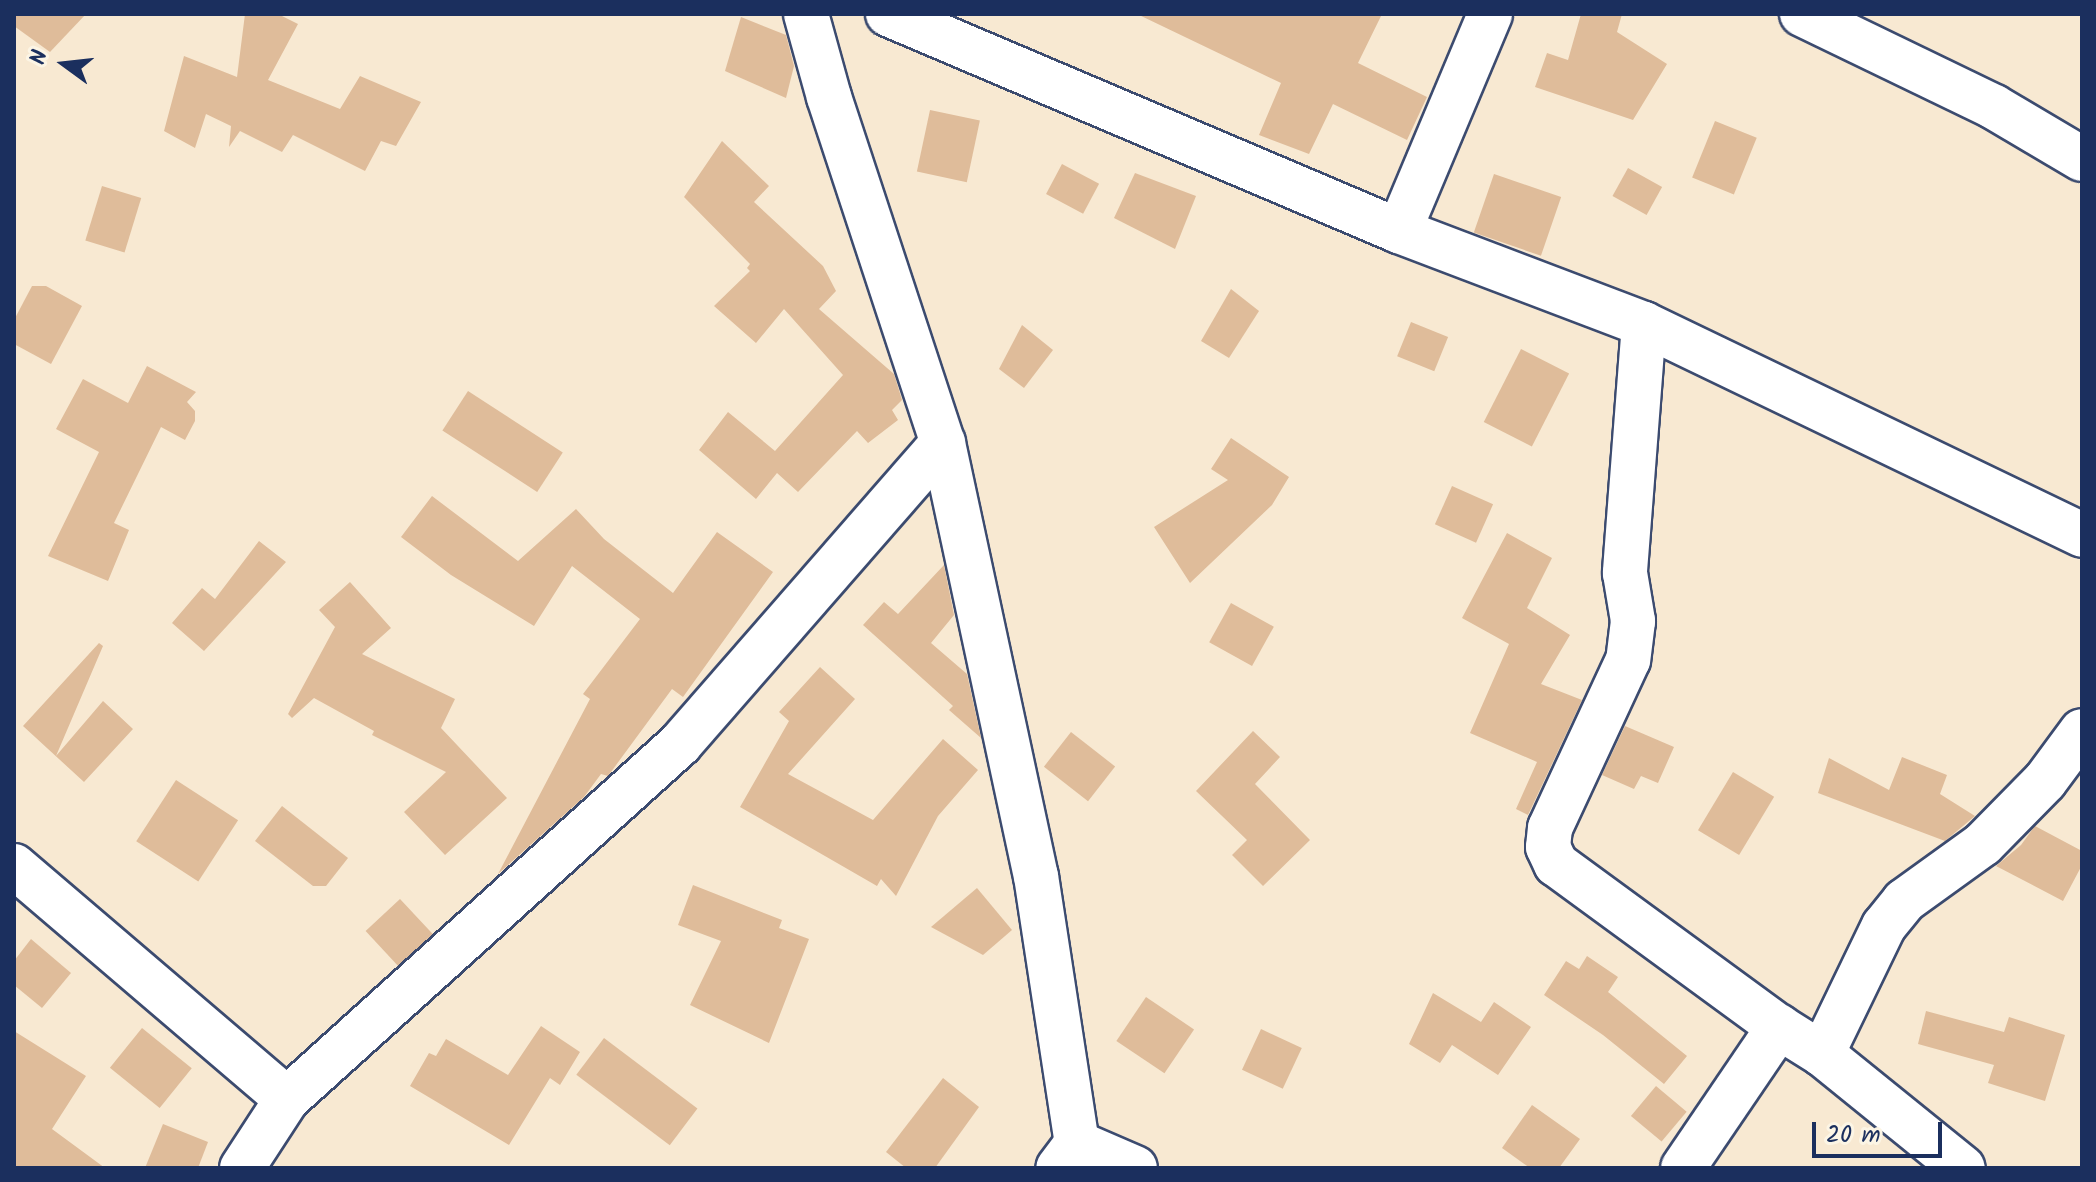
<!DOCTYPE html>
<html>
<head>
<meta charset="utf-8">
<style>
  body { margin:0 }
  #map { position:relative; width:2096px; height:1182px; overflow:hidden; background:#f8e9d2; font-family:Kalam,sans-serif }
  div>[style] { position:absolute }
  .building>* { inset:0; background:#dfbc9a; transform-origin:0 0 }
  .roads { filter:drop-shadow(2px 0 #3c4b6f) drop-shadow(-2px 0 #3c4b6f) drop-shadow(0 2px #3c4b6f) drop-shadow(0 -2px #3c4b6f) }
  .minor>* { height:44px; margin:-22px; padding:0 22px; transform-origin:22px; border-radius:22px; background:#fff }
  span { translate:-50% -50%; white-space:nowrap; text-align:center; line-height:1.15; -webkit-text-stroke:6px #fcf5e5; paint-order:stroke }
  .frame { position:absolute; inset:0; border:16px solid #1b2f5e; pointer-events:none }
  .north { position:absolute; left:24px; top:24px; width:80px; height:80px; -webkit-text-stroke:6px #fcf5e5; paint-order:stroke; rotate:285deg; font-size:22px; font-weight:700; line-height:32px; text-align:center; color:#1b2f5e }
  .north::after { content:''; display:block; margin:auto; width:28px; height:36px; background:#1b2f5e; clip-path:polygon(50% 0,100% 100%,50% 72%,0 100%) }
  .scale { position:absolute; left:1812px; top:1122px; width:130px; height:36px; box-sizing:border-box; border:4px solid #1b2f5e; border-top:0; padding-left:10px; font-size:24px; line-height:28px; white-space:nowrap; color:#1b2f5e; -webkit-text-stroke:6px #fcf5e5; paint-order:stroke }
</style>
</head>
<body>
<div id="map">
  <div class="building">
    <i style="clip-path:polygon(14px 14px,86px 14px,50px 52px,14px 26px)"></i>
    <i style="clip-path:polygon(245px 14px,278px 14px,298px 24px,268px 80px,340px 109px,360px 76px,421px 102px,396px 146px,381px 141px,365px 171px,293px 135px,282px 152px,240px 131px,229px 147px,231px 126px,206px 114px,195px 148px,164px 131px,184px 56px,237px 77px)"></i>
    <i style="clip-path:polygon(1137px 14px,1382px 14px,1358px 63px,1427px 97px,1407px 140px,1333px 104px,1309px 154px,1259px 135px,1281px 83px)"></i>
    <i style="clip-path:polygon(1581px 14px,1622px 14px,1617px 32px,1667px 64px,1633px 120px,1535px 87px,1547px 53px,1568px 60px)"></i>
    <i style="clip-path:polygon(741px 17px,786px 35px,794px 66px,786px 98px,725px 71px)"></i>
    <i style="left:930px;top:110px;width:51px;height:63px;rotate:12deg"></i>
    <i style="left:1715px;top:121px;width:45px;height:61px;rotate:22deg"></i>
    <i style="clip-path:polygon(722px 141px,769px 186px,754px 202px,823px 266px,836px 291px,819px 309px,894px 374px,902px 400px,892px 410px,898px 420px,868px 443px,857px 431px,798px 492px,777px 473px,756px 499px,699px 450px,728px 412px,775px 451px,843px 375px,784px 309px,756px 343px,714px 306px,750px 271px,747px 268px,750px 264px,684px 197px)"></i>
    <i style="left:1062px;top:164px;width:42px;height:34px;rotate:28deg"></i>
    <i style="left:1628px;top:168px;width:39px;height:32px;rotate:29deg"></i>
    <i style="clip-path:polygon(1135px 173px,1196px 196px,1175px 249px,1114px 218px)"></i>
    <i style="left:1494px;top:174px;width:71px;height:62px;rotate:19deg"></i>
    <i style="left:102px;top:186px;width:41px;height:57px;rotate:17deg"></i>
    <i style="clip-path:polygon(32px 286px,46px 286px,82px 306px,51px 364px,14px 344px,14px 320px)"></i>
    <i style="clip-path:polygon(1231px 289px,1259px 311px,1229px 358px,1201px 341px)"></i>
    <i style="left:1411px;top:322px;width:40px;height:37px;rotate:22deg"></i>
    <i style="clip-path:polygon(1022px 325px,1053px 350px,1024px 388px,999px 369px)"></i>
    <i style="left:1521px;top:349px;width:54px;height:82px;rotate:27deg"></i>
    <i style="clip-path:polygon(147px 366px,196px 392px,187px 402px,195px 411px,195px 421px,185px 440px,161px 427px,114px 523px,129px 530px,108px 581px,48px 556px,99px 452px,56px 429px,83px 379px,128px 403px)"></i>
    <i style="left:468px;top:391px;width:113px;height:47px;rotate:33deg"></i>
    <i style="clip-path:polygon(1231px 438px,1289px 477px,1272px 505px,1190px 583px,1154px 527px,1228px 480px,1211px 469px)"></i>
    <i style="left:1452px;top:486px;width:45px;height:42px;rotate:24deg"></i>
    <i style="clip-path:polygon(432px 496px,518px 561px,576px 509px,604px 539px,673px 593px,717px 532px,773px 572px,683px 697px,672px 689px,608px 776px,601px 774px,584px 797px,498px 874px,590px 699px,583px 694px,640px 619px,572px 566px,534px 626px,451px 575px,401px 537px)"></i>
    <i style="clip-path:polygon(1507px 533px,1552px 558px,1527px 608px,1570px 635px,1541px 684px,1582px 700px,1528px 815px,1516px 809px,1537px 762px,1470px 733px,1509px 644px,1462px 618px)"></i>
    <i style="clip-path:polygon(259px 541px,286px 562px,204px 651px,172px 623px,202px 588px,215px 599px)"></i>
    <i style="clip-path:polygon(944px 565px,954px 615px,931px 643px,967px 674px,981px 738px,949px 710px,953px 706px,863px 625px,884px 602px,898px 614px)"></i>
    <i style="clip-path:polygon(350px 582px,391px 628px,362px 654px,455px 699px,441px 728px,507px 798px,445px 855px,404px 812px,446px 772px,372px 735px,374px 731px,314px 698px,292px 718px,288px 714px,335px 627px,319px 610px)"></i>
    <i style="left:1231px;top:603px;width:49px;height:45px;rotate:29deg"></i>
    <i style="clip-path:polygon(99px 643px,103px 646px,56px 756px,103px 701px,133px 729px,84px 782px,23px 726px)"></i>
    <i style="clip-path:polygon(820px 667px,855px 699px,788px 774px,873px 820px,943px 739px,978px 770px,938px 816px,896px 896px,881px 879px,877px 886px,740px 807px,789px 721px,779px 712px)"></i>
    <i style="clip-path:polygon(1625px 726px,1674px 747px,1658px 783px,1641px 776px,1634px 789px,1602px 775px)"></i>
    <i style="clip-path:polygon(1253px 731px,1280px 757px,1255px 784px,1310px 840px,1263px 886px,1232px 855px,1247px 840px,1196px 791px)"></i>
    <i style="left:1071px;top:732px;width:56px;height:44px;rotate:38deg"></i>
    <i style="clip-path:polygon(1902px 757px,1947px 775px,1940px 794px,1975px 816px,1945px 841px,1818px 793px,1829px 758px,1889px 790px)"></i>
    <i style="left:1733px;top:772px;width:48px;height:68px;rotate:31deg"></i>
    <i style="left:176px;top:780px;width:74px;height:73px;rotate:33deg"></i>
    <i style="clip-path:polygon(282px 806px,348px 858px,326px 886px,313px 886px,255px 841px)"></i>
    <i style="clip-path:polygon(2035px 826px,2082px 851px,2082px 865px,2063px 901px,1996px 866px,2021px 845px)"></i>
    <i style="clip-path:polygon(693px 885px,782px 920px,779px 928px,809px 939px,769px 1043px,690px 1005px,721px 941px,678px 925px)"></i>
    <i style="clip-path:polygon(977px 888px,1012px 930px,983px 955px,931px 927px)"></i>
    <i style="left:400px;top:899px;width:48px;height:47px;rotate:47deg"></i>
    <i style="clip-path:polygon(31px 939px,71px 973px,42px 1008px,14px 985px,14px 961px)"></i>
    <i style="clip-path:polygon(1587px 956px,1618px 977px,1608px 992px,1687px 1056px,1664px 1084px,1603px 1035px,1544px 995px,1566px 961px,1579px 969px)"></i>
    <i style="clip-path:polygon(1433px 993px,1481px 1022px,1494px 1002px,1531px 1027px,1498px 1075px,1452px 1045px,1440px 1063px,1409px 1044px)"></i>
    <i style="left:1146px;top:997px;width:58px;height:53px;rotate:34deg"></i>
    <i style="clip-path:polygon(1926px 1011px,2004px 1032px,2009px 1017px,2065px 1035px,2045px 1101px,1988px 1083px,1994px 1065px,1918px 1044px)"></i>
    <i style="clip-path:polygon(541px 1026px,580px 1052px,560px 1085px,550px 1078px,509px 1145px,410px 1086px,429px 1053px,436px 1056px,446px 1039px,508px 1075px)"></i>
    <i style="left:142px;top:1028px;width:64px;height:51px;rotate:39deg"></i>
    <i style="left:1261px;top:1029px;width:45px;height:45px;rotate:25deg"></i>
    <i style="clip-path:polygon(14px 1031px,86px 1076px,52px 1129px,105px 1168px,14px 1168px)"></i>
    <i style="left:604px;top:1038px;width:117px;height:46px;rotate:37deg"></i>
    <i style="clip-path:polygon(943px 1078px,979px 1107px,935px 1168px,906px 1168px,886px 1152px)"></i>
    <i style="left:1656px;top:1086px;width:40px;height:39px;rotate:40deg"></i>
    <i style="clip-path:polygon(1532px 1105px,1580px 1139px,1559px 1168px,1530px 1168px,1502px 1148px)"></i>
    <i style="clip-path:polygon(163px 1124px,208px 1142px,198px 1168px,145px 1168px)"></i>
  </div>
  <div class="roads">
    <div class="minor">
      <i style="left:806px;top:14px;width:86px;rotate:74.5deg"></i>
      <i style="left:829px;top:97px;width:364px;rotate:71.8deg"></i>
      <i style="left:943px;top:443px;width:443px;rotate:77.9deg"></i>
      <i style="left:1036px;top:876px;width:270px;rotate:81.3deg"></i>
      <i style="left:1077px;top:1143px;width:31px;rotate:127deg"></i>
      <i style="left:888px;top:14px;width:555px;rotate:23.01deg"></i>
      <i style="left:1399px;top:231px;width:262px;rotate:20.8deg"></i>
      <i style="left:1644px;top:324px;width:486px;rotate:25.7deg"></i>
      <i style="left:1802px;top:14px;width:213px;rotate:25.8deg"></i>
      <i style="left:1994px;top:107px;width:102px;rotate:30.6deg"></i>
      <i style="left:1399px;top:231px;width:235px;rotate:-67.2deg"></i>
      <i style="left:1644px;top:324px;width:250px;rotate:94.4deg"></i>
      <i style="left:1625px;top:573px;width:49px;rotate:80.5deg"></i>
      <i style="left:1633px;top:621px;width:39px;rotate:97deg"></i>
      <i style="left:1628px;top:660px;width:185px;rotate:114.9deg"></i>
      <i style="left:1550px;top:828px;width:19px;rotate:96deg"></i>
      <i style="left:1548px;top:847px;width:19px;rotate:65deg"></i>
      <i style="left:1556px;top:864px;width:276px;rotate:36.2deg"></i>
      <i style="left:1779px;top:1027px;width:51px;rotate:32.1deg"></i>
      <i style="left:1822px;top:1054px;width:181px;rotate:39deg"></i>
      <i style="left:14px;top:866px;width:359px;rotate:40.5deg"></i>
      <i style="left:1822px;top:1054px;width:142px;rotate:-64.2deg"></i>
      <i style="left:1884px;top:926px;width:32px;rotate:-51deg"></i>
      <i style="left:1904px;top:901px;width:97px;rotate:-35.8deg"></i>
      <i style="left:1983px;top:844px;width:88px;rotate:-45.5deg"></i>
      <i style="left:2045px;top:781px;width:62px;rotate:-53.5deg"></i>
      <i style="left:1077px;top:1143px;width:63px;rotate:23.3deg"></i>
      <i style="left:242px;top:1168px;width:82px;rotate:-56.9deg"></i>
      <i style="left:287px;top:1099px;width:530px;rotate:-42.09deg"></i>
      <i style="left:680px;top:744px;width:400px;rotate:-48.9deg"></i>
      <i style="left:1683px;top:1168px;width:171px;rotate:-55.8deg"></i>
    </div>
  </div>
  <div class="frame"></div>
  <div class="north">N</div>
  <div class="scale">20 m</div>
</div>
</body>
</html>
